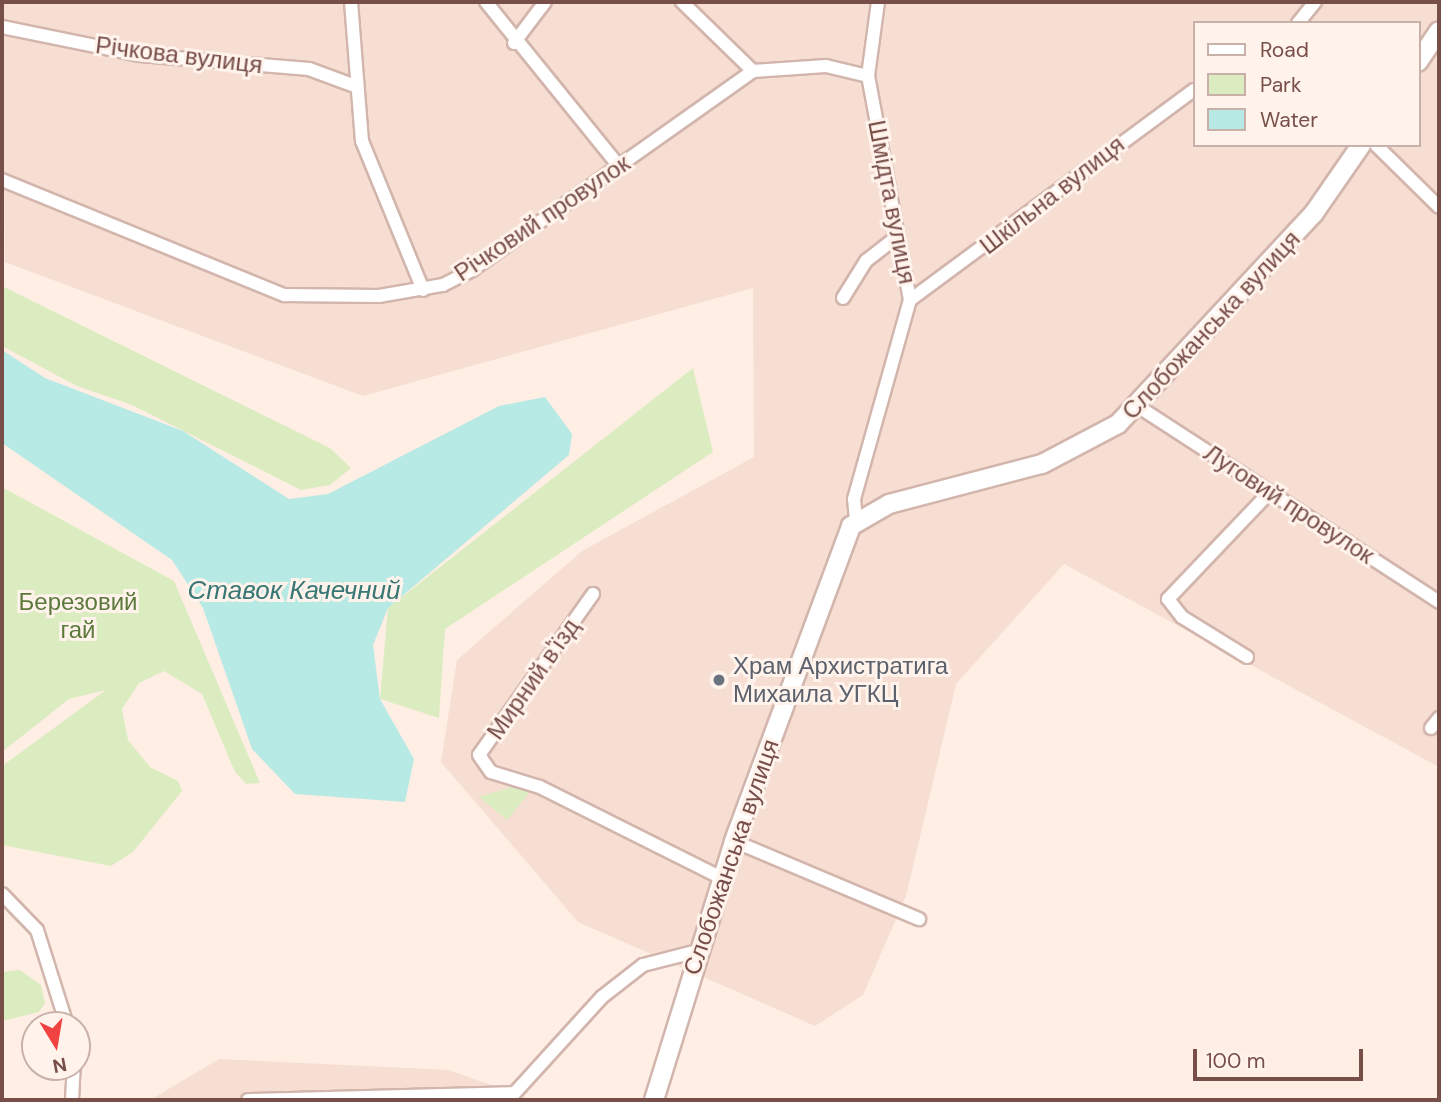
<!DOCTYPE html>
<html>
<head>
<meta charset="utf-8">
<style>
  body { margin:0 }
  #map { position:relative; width:1441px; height:1102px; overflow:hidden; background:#feeee4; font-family:"DM Sans",sans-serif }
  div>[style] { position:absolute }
  .residential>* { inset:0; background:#f6ded2 }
  .green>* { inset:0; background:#dcecc1 }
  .water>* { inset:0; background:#b7e9e5 }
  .roads { filter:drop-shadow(2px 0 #d2b5ac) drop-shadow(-2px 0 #d2b5ac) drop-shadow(0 2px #d2b5ac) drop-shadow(0 -2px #d2b5ac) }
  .street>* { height:12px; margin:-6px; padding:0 6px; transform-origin:6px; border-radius:6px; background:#fff }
  .secondary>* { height:18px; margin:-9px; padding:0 9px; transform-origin:9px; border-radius:9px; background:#fff }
  .dots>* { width:19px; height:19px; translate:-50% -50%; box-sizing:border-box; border:4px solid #fff3ec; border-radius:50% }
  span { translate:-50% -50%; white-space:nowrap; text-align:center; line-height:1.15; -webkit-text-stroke:6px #fff3ec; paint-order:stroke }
  .street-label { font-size:24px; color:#784e48 }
  .park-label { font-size:24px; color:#5c793c }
  .worship-label { font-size:24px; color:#5b616d }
  .left { translate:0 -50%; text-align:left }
  .water-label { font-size:26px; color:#387774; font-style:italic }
  .frame { position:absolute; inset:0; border:4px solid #784e48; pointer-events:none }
  .legend { position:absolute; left:1193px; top:21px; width:228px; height:126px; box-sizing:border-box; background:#fff3ec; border:2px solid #c9b1aa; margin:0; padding:9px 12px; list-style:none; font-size:21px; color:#784e48 }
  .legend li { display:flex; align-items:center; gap:14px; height:35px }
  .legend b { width:35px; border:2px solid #c9b1aa }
  .north { position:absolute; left:21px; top:1011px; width:70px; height:70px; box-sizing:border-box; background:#fff3ec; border:2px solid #c9b1aa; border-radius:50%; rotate:169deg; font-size:19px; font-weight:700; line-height:28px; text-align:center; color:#784e48 }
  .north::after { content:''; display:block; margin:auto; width:24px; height:32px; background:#f04241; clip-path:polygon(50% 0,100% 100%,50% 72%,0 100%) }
  .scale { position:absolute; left:1193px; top:1049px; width:170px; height:32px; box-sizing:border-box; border:4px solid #784e48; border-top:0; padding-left:9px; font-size:21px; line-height:24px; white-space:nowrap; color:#784e48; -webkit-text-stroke:5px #fff3ec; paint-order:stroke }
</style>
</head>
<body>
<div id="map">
  <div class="residential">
    <i style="clip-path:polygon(evenodd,2px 2px,1439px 2px,1439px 767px,1064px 564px,956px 684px,906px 896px,863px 995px,815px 1026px,578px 922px,441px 762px,457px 660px,582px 551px,754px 457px,753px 288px,363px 396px,5px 262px,2px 2px,1194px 23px,1418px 23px,1418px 145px,1194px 145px,1194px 23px)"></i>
    <i style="clip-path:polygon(219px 1059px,449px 1070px,532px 1100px,150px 1100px)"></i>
  </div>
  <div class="green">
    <i style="clip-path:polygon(2px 286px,330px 448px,351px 468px,330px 485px,301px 490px,132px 405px,77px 386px,2px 346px)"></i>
    <i style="clip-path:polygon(693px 368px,713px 452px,445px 629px,439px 718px,380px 699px,388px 608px)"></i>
    <i style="clip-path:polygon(2px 487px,174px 581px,260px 783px,246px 784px,235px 772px,202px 694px,164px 671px,139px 683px,122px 709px,128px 740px,150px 767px,178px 781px,182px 791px,133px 852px,111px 866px,2px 845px,2px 766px,106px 690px,69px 699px,2px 752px)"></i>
    <i style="clip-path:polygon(521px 784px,533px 788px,507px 820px,479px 797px)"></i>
    <i style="clip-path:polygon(20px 970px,41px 985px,45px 1003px,39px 1012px,2px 1021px,2px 972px)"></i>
  </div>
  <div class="water">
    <i style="clip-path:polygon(2px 350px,45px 378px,183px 431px,289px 499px,328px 494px,499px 406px,545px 397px,572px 434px,569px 455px,388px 608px,373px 645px,380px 699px,414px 759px,405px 802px,295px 794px,252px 749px,203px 608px,172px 560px,2px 443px)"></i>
  </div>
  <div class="roads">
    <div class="street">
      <i style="left:351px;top:2px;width:139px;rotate:85.5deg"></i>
      <i style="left:362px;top:141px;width:161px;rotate:67.7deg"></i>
      <i style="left:486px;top:2px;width:208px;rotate:51deg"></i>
      <i style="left:682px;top:2px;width:99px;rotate:44.2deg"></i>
      <i style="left:1298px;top:23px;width:27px;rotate:-51deg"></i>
      <i style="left:2px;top:27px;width:141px;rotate:11.5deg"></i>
      <i style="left:140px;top:55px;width:170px;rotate:4.7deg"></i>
      <i style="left:309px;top:69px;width:49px;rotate:20.3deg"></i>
      <i style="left:514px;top:43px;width:51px;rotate:-52.9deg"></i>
      <i style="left:1376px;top:145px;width:88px;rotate:44.5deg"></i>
      <i style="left:2px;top:180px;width:305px;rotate:22.2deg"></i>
      <i style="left:284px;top:295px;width:95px;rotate:0.6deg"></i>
      <i style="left:379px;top:296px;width:65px;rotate:-9.8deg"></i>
      <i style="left:443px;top:285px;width:33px;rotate:-27deg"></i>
      <i style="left:472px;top:270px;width:344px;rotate:-35.3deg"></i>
      <i style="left:753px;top:71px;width:73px;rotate:-3.9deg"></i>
      <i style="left:826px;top:66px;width:43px;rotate:13.4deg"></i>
      <i style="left:843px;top:298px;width:44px;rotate:-58.1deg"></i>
      <i style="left:866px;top:261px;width:41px;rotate:-38deg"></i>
      <i style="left:910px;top:300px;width:353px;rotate:-36.5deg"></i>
      <i style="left:1139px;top:407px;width:358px;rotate:33deg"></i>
      <i style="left:856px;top:521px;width:22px;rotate:-95deg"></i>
      <i style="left:854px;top:499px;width:207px;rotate:-74.3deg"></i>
      <i style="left:910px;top:300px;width:228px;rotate:-100.6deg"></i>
      <i style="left:868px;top:76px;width:75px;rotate:-82.3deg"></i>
      <i style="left:593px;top:594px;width:197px;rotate:125.3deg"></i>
      <i style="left:479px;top:755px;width:21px;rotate:55deg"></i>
      <i style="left:491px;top:772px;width:51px;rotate:17deg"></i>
      <i style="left:540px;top:787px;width:203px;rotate:26.6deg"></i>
      <i style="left:1247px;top:657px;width:76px;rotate:-148.4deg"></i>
      <i style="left:1182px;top:617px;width:23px;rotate:-128deg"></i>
      <i style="left:1168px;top:599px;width:148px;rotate:-46.4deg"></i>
      <i style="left:1431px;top:728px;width:13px;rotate:-51deg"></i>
      <i style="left:734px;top:841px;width:201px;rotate:22.9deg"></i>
      <i style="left:2px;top:894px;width:50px;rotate:45.8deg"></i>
      <i style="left:37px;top:930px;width:100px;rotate:72.5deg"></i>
      <i style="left:511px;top:1097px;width:135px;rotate:-47.7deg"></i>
      <i style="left:602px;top:997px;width:52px;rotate:-38deg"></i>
      <i style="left:643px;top:965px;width:57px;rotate:-14.3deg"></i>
      <i style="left:72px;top:1100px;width:33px;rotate:-87deg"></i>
      <i style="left:248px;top:1100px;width:266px;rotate:-1.5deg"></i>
    </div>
    <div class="secondary">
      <i style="left:1418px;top:62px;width:37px;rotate:-56deg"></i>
      <i style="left:654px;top:1100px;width:271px;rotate:-72.8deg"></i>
      <i style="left:734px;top:841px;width:336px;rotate:-69.6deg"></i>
      <i style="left:851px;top:526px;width:44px;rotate:-30.1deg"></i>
      <i style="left:889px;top:504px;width:158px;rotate:-14.7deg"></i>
      <i style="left:1042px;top:464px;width:86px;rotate:-27.8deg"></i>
      <i style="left:1118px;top:424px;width:288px;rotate:-47.1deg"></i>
      <i style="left:1314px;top:213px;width:83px;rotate:-55.3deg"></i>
    </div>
  </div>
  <div class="dots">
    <i style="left:719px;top:680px;background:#6b7280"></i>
  </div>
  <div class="street-label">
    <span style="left:179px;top:55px;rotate:7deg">Річкова вулиця</span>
    <span style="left:1052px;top:195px;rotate:-38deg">Шкільна вулиця</span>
    <span style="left:892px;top:202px;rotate:79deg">Шмідта вулиця</span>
    <span style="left:542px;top:218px;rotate:-34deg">Річковий провулок</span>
    <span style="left:1211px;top:325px;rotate:-47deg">Слобожанська вулиця</span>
    <span style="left:1289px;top:504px;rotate:33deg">Луговий провулок</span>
    <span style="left:533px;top:679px;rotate:-55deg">Мирний в'їзд</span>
    <span style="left:731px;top:857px;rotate:-71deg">Слобожанська вулиця</span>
  </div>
  <div class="park-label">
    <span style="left:78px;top:616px">Березовий<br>гай</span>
  </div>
  <div class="worship-label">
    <span class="left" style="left:733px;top:680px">Храм Архистратига<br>Михаила УГКЦ</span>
  </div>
  <div class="water-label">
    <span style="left:294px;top:591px">Ставок Качечний</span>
  </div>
  <div class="frame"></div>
  <ul class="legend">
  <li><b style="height:9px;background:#fff"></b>Road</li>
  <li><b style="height:19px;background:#dcecc1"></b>Park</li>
  <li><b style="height:19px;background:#b7e9e5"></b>Water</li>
  </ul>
  <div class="north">N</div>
  <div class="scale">100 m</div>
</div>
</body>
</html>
